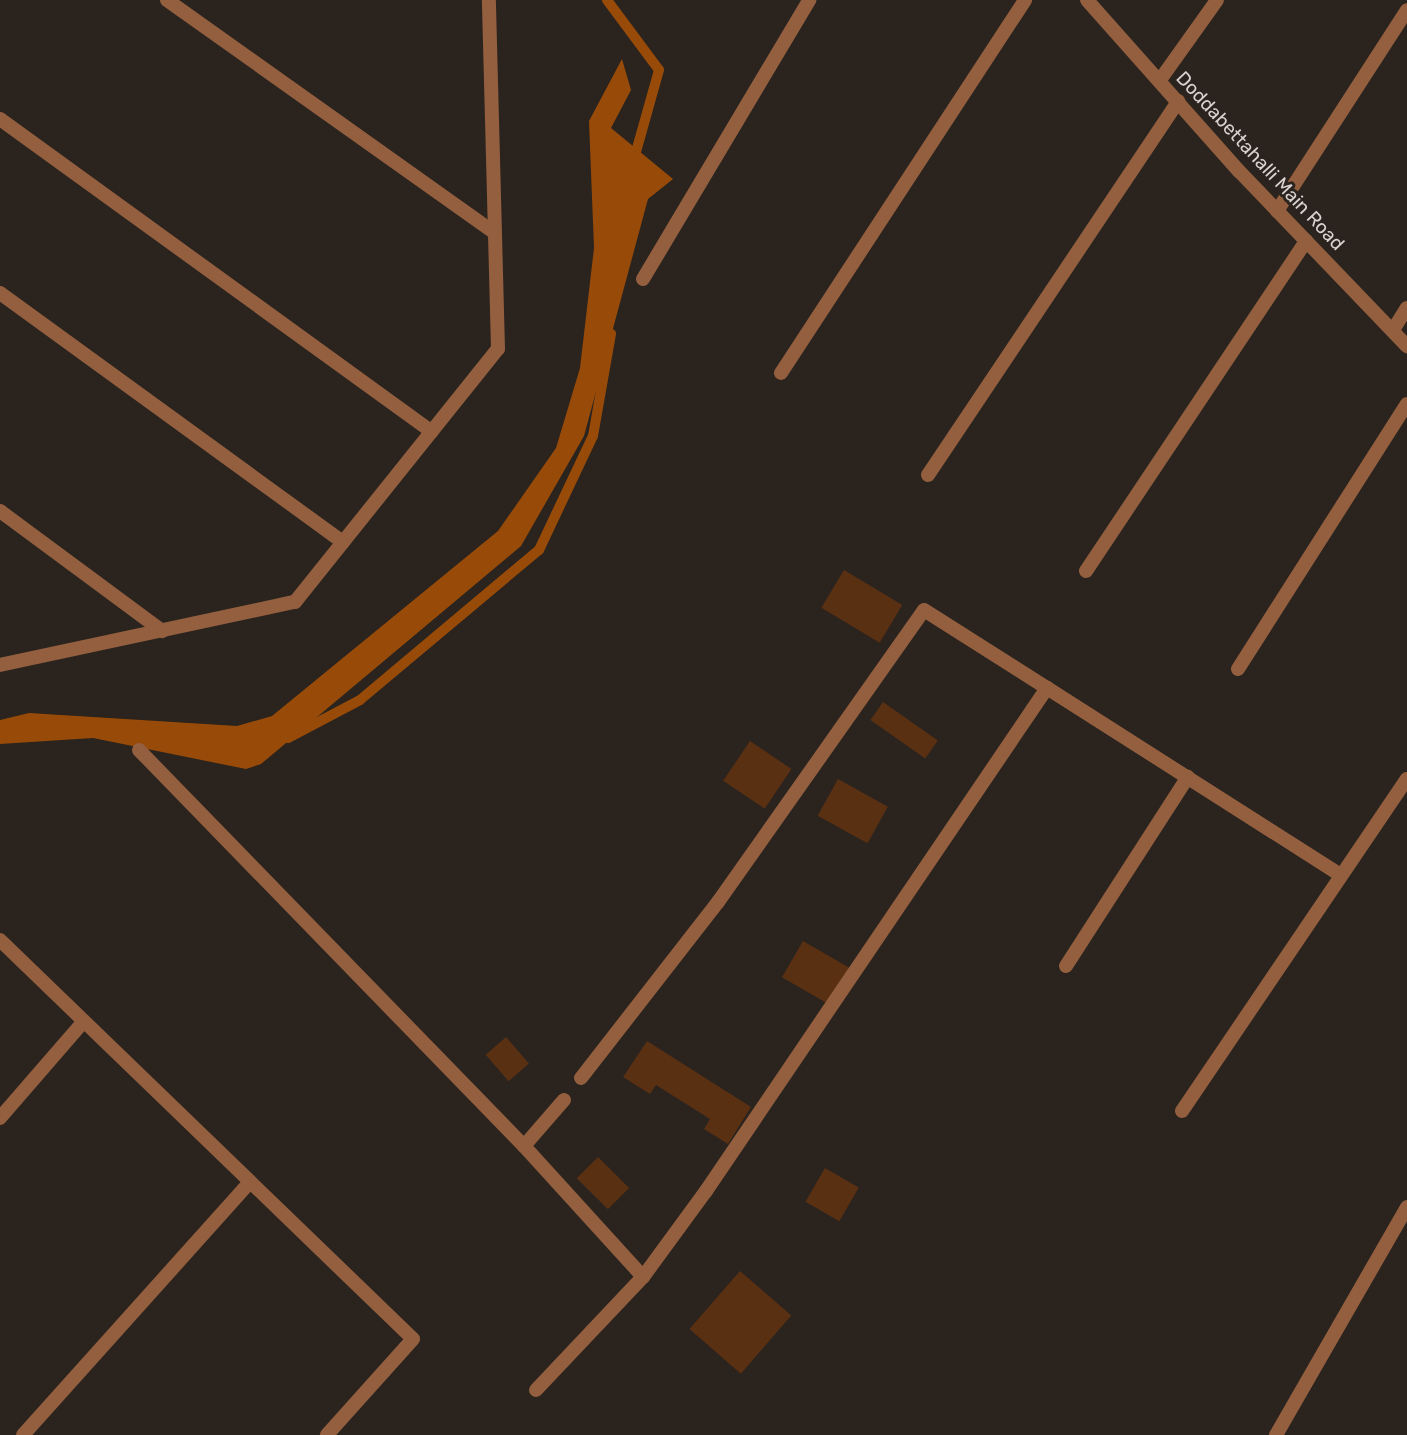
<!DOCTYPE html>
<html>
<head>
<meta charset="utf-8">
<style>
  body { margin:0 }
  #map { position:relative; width:1407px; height:1435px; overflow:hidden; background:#2a231e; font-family:Rubik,sans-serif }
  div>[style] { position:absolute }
  .water>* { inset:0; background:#984b08 }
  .stream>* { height:10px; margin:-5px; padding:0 5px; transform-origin:5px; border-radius:5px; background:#984b08 }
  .building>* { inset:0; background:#5a3013; transform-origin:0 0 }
  .minor>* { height:14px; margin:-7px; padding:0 7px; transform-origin:7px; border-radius:7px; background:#935f3f }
  .tertiary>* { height:14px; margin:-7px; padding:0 7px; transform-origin:7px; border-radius:7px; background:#935f3f }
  span { translate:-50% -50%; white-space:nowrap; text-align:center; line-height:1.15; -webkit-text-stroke:6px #2a231e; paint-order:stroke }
  .street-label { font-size:19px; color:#d8d3d0 }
</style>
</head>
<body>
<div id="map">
  <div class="water">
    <i style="clip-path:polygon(622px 59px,631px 90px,611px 128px,673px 179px,648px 199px,584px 436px,521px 546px,261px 764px,246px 769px,93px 738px,0 744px,0 720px,29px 713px,237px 726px,272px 716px,498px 531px,556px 448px,580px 368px,594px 248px,589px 121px)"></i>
  </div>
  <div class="stream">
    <i style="left:607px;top:0;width:87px;rotate:53.4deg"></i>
    <i style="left:659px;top:70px;width:92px;rotate:105.7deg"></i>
    <i style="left:288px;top:738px;width:81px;rotate:-27.8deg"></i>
    <i style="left:360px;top:700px;width:234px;rotate:-40deg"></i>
    <i style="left:539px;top:550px;width:126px;rotate:-64.7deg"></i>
    <i style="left:593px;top:436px;width:104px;rotate:-80deg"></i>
  </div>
  <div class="building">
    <i style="left:844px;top:570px;width:68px;height:44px;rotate:31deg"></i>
    <i style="left:883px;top:702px;width:67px;height:22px;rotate:35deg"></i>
    <i style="left:750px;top:741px;width:50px;height:48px;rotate:34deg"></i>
    <i style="left:838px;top:779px;width:57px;height:42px;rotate:29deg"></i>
    <i style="left:803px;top:941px;width:56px;height:42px;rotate:30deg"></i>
    <i style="left:506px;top:1037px;width:35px;height:27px;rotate:49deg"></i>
    <i style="clip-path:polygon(647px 1041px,751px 1107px,728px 1144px,704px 1129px,710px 1119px,656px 1085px,650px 1094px,623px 1077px)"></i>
    <i style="left:598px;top:1157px;width:44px;height:30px;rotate:45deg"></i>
    <i style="left:825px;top:1168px;width:39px;height:39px;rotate:30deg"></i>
    <i style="left:740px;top:1271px;width:68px;height:77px;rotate:41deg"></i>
  </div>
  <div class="minor">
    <i style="left:167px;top:0;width:402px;rotate:35.4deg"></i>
    <i style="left:1160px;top:80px;width:98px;rotate:-54.5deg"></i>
    <i style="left:0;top:119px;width:533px;rotate:35.92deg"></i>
    <i style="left:1277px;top:211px;width:239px;rotate:-57.1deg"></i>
    <i style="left:643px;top:279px;width:325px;rotate:-59.2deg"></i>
    <i style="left:0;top:293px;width:424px;rotate:36deg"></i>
    <i style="left:1393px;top:330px;width:26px;rotate:-58deg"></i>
    <i style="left:781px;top:373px;width:446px;rotate:-56.8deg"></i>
    <i style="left:928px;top:475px;width:450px;rotate:-56.2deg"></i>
    <i style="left:0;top:511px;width:202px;rotate:36.5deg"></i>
    <i style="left:1086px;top:571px;width:397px;rotate:-56.3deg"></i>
    <i style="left:0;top:665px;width:302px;rotate:-12.1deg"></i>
    <i style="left:295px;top:602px;width:324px;rotate:-51.3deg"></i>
    <i style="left:498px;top:349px;width:349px;rotate:-91.5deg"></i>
    <i style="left:1238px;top:669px;width:314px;rotate:-57.5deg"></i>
    <i style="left:139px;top:750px;width:552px;rotate:45.81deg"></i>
    <i style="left:524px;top:1146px;width:177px;rotate:47.7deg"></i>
    <i style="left:0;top:940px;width:574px;rotate:44.01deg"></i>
    <i style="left:413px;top:1339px;width:129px;rotate:131.9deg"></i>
    <i style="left:1066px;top:966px;width:225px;rotate:-57.2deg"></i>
    <i style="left:581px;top:1078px;width:223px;rotate:-52.1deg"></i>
    <i style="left:718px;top:902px;width:357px;rotate:-54.8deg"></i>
    <i style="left:924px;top:610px;width:146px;rotate:32.4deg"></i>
    <i style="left:1182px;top:1111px;width:401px;rotate:-55.9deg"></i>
    <i style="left:0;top:1118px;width:128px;rotate:-49.1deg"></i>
    <i style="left:524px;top:1146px;width:61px;rotate:-49deg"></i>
    <i style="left:536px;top:1390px;width:156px;rotate:-46.6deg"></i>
    <i style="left:643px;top:1277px;width:107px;rotate:-53.8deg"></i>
    <i style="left:706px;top:1191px;width:608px;rotate:-55.87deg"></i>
    <i style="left:1047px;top:688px;width:348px;rotate:32.5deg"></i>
    <i style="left:23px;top:1435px;width:340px;rotate:-48.1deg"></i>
    <i style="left:1276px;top:1435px;width:263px;rotate:-60.1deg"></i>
  </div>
  <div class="tertiary">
    <i style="left:1087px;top:0;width:229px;rotate:48.4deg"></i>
    <i style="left:1239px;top:171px;width:243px;rotate:46.2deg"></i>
  </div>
  <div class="street-label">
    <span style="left:1260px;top:161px;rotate:47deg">Doddabettahalli Main Road</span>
  </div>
</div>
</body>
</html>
